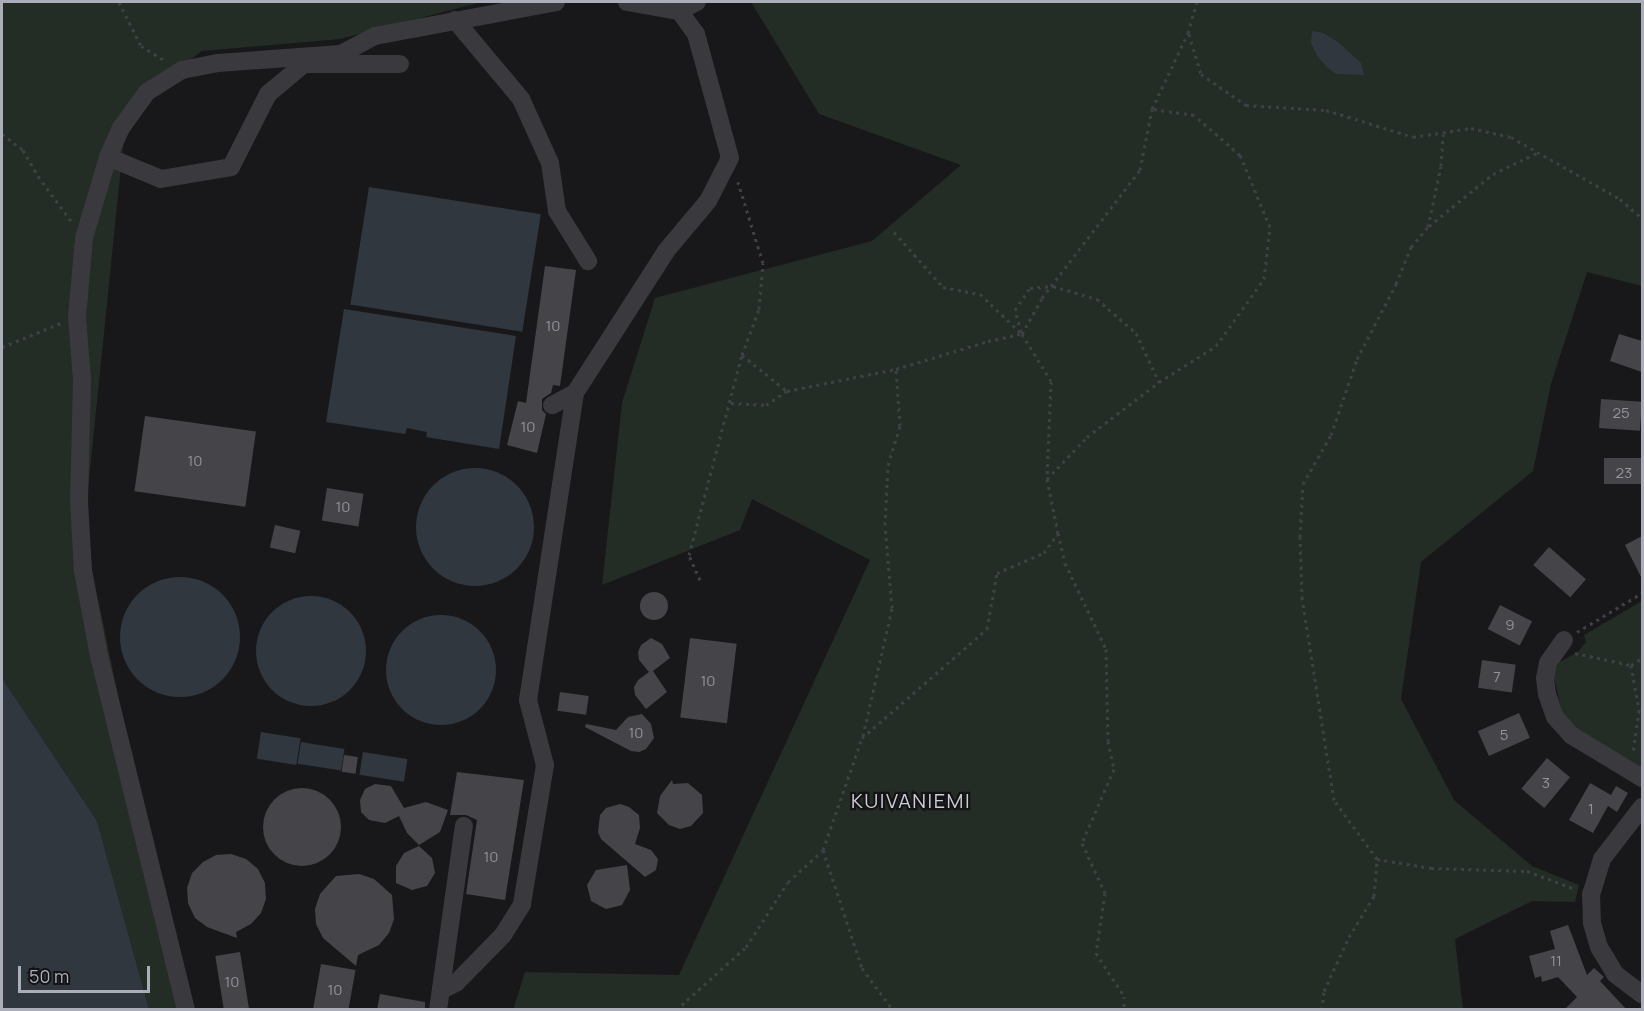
<!DOCTYPE html>
<html>
<head>
<meta charset="utf-8">
<style>
  body { margin:0 }
  #map { position:relative; width:1644px; height:1011px; overflow:hidden; background:#18181a; font-family:Manrope,sans-serif }
  div>[style] { position:absolute }
  .green>* { inset:0; background:#242c26 }
  .water>* { inset:0; background:#31373f; transform-origin:0 0 }
  .round { border-radius:50% }
  .building>* { inset:0; background:#454549; transform-origin:0 0 }
  .path>* { height:3px; margin-top:-1.5px; transform-origin:0; background:repeating-linear-gradient(90deg,#3f4045 0 3px,transparent 0 7.5px) }
  .minor>* { height:18px; margin:-9px; padding:0 9px; transform-origin:9px; border-radius:9px; background:#39393e }
  span { translate:-50% -50%; white-space:nowrap; text-align:center; line-height:1.15; -webkit-text-stroke:4.5px #131315; paint-order:stroke }
  .number-label { font-size:15px; color:#92939c }
  .number-label span { -webkit-text-stroke-width:0 }
  .neighbourhood-label { font-size:20px; color:#cccdd5; letter-spacing:1.5px }
  .frame { position:absolute; inset:0; border:3px solid #abadb8; pointer-events:none }
  .scale { position:absolute; left:18px; top:966px; width:132px; height:27px; box-sizing:border-box; border:3px solid #abadb8; border-top:0; padding-left:8px; font-size:18px; line-height:21px; white-space:nowrap; color:#abadb8; -webkit-text-stroke:4px #131315; paint-order:stroke }
</style>
</head>
<body>
<div id="map">
  <div class="green">
    <i style="clip-path:polygon(2px 2px,482px 2px,340px 39px,202px 51px,127px 107px,87px 500px,92px 570px,183px 1009px,149px 1009px,97px 821px,2px 678px)"></i>
    <i style="clip-path:polygon(751px 2px,1642px 2px,1642px 286px,1587px 272px,1551px 384px,1533px 471px,1421px 562px,1401px 699px,1454px 800px,1532px 866px,1579px 885px,1575px 902px,1532px 901px,1455px 939px,1463px 1009px,513px 1010px,525px 972px,679px 975px,870px 560px,752px 499px,740px 530px,602px 585px,622px 403px,655px 298px,872px 241px,961px 165px,819px 114px)"></i>
    <i style="clip-path:polygon(1642px 601px,1642px 769px,1572px 727px,1562px 712px,1553px 673px,1560px 662px,1578px 652px,1586px 642px,1584px 635px)"></i>
  </div>
  <div class="water">
    <i style="clip-path:polygon(1312px 31px,1323px 33px,1338px 42px,1361px 63px,1364px 75px,1336px 74px,1327px 67px,1318px 57px,1311px 43px)"></i>
    <i style="left:369px;top:187px;width:174px;height:119px;rotate:9deg"></i>
    <i style="clip-path:polygon(344px 309px,516px 336px,499px 449px,426px 437px,427px 432px,407px 428px,405px 434px,326px 422px)"></i>
    <i class="round" style="left:416px;top:468px;width:118px;height:118px"></i>
    <i class="round" style="left:120px;top:577px;width:120px;height:120px"></i>
    <i class="round" style="left:256px;top:596px;width:110px;height:110px"></i>
    <i class="round" style="left:386px;top:615px;width:110px;height:110px"></i>
    <i style="clip-path:polygon(2px 678px,97px 821px,149px 1009px,2px 1009px)"></i>
    <i style="left:261px;top:732px;width:40px;height:27px;rotate:9deg"></i>
    <i style="left:301px;top:742px;width:44px;height:22px;rotate:9deg"></i>
    <i style="left:363px;top:752px;width:45px;height:23px;rotate:9deg"></i>
  </div>
  <div class="building">
    <i style="clip-path:polygon(545px 266px,576px 270px,560px 386px,553px 385px,551px 393px,542px 399px,542px 410px,546px 414px,537px 453px,507px 445px,518px 401px,526px 403px)"></i>
    <i style="clip-path:polygon(1619px 334px,1642px 341px,1642px 372px,1610px 361px)"></i>
    <i style="left:1601px;top:399px;width:41px;height:29px;rotate:4deg"></i>
    <i style="left:145px;top:416px;width:112px;height:76px;rotate:8deg"></i>
    <i style="left:1642px;top:458px;width:26px;height:38px;rotate:90deg"></i>
    <i style="left:327px;top:488px;width:37px;height:33px;rotate:9deg"></i>
    <i style="left:275px;top:525px;width:26px;height:23px;rotate:13deg"></i>
    <i style="clip-path:polygon(1642px 536px,1642px 579px,1625px 545px)"></i>
    <i style="left:1549px;top:547px;width:49px;height:24px;rotate:41deg"></i>
    <i class="round" style="left:640px;top:592px;width:28px;height:28px"></i>
    <i style="left:1500px;top:605px;width:36px;height:27px;rotate:27deg"></i>
    <i style="clip-path:polygon(651px 638px,662px 644px,670px 658px,653px 671px,667px 692px,646px 709px,635px 695px,634px 687px,638px 680px,649px 672px,639px 660px,638px 652px,641px 645px)"></i>
    <i style="left:690px;top:638px;width:47px;height:80px;rotate:7deg"></i>
    <i style="left:1482px;top:660px;width:34px;height:28px;rotate:8deg"></i>
    <i style="left:560px;top:692px;width:29px;height:19px;rotate:8deg"></i>
    <i style="left:1519px;top:713px;width:27px;height:45px;rotate:66deg"></i>
    <i style="clip-path:polygon(642px 714px,651px 724px,654px 738px,646px 749px,639px 752px,631px 751px,585px 727px,586px 724px,616px 730px,628px 717px)"></i>
    <i style="left:344px;top:755px;width:14px;height:17px;rotate:8deg"></i>
    <i style="left:1547px;top:758px;width:30px;height:40px;rotate:40deg"></i>
    <i style="clip-path:polygon(457px 772px,524px 780px,505px 900px,466px 894px,477px 820px,466px 815px,450px 815px)"></i>
    <i style="clip-path:polygon(672px 780px,673px 784px,688px 783px,702px 795px,703px 813px,691px 826px,680px 829px,669px 825px,657px 813px,660px 796px)"></i>
    <i style="clip-path:polygon(1590px 783px,1611px 795px,1616px 786px,1628px 793px,1617px 812px,1608px 806px,1593px 833px,1569px 820px)"></i>
    <i style="clip-path:polygon(375px 784px,391px 786px,404px 808px,426px 802px,448px 810px,440px 832px,419px 845px,407px 833px,399px 816px,385px 823px,369px 820px,361px 812px,360px 800px,365px 789px)"></i>
    <i class="round" style="left:263px;top:788px;width:78px;height:78px"></i>
    <i style="clip-path:polygon(620px 804px,629px 807px,639px 815px,640px 828px,635px 844px,651px 850px,658px 859px,656px 870px,645px 877px,601px 839px,598px 832px,600px 815px,606px 808px)"></i>
    <i style="clip-path:polygon(419px 846px,432px 858px,435px 873px,427px 886px,412px 890px,396px 883px,396px 866px,404px 853px)"></i>
    <i style="clip-path:polygon(231px 854px,246px 859px,258px 869px,265px 883px,266px 899px,261px 913px,251px 924px,236px 932px,237px 938px,207px 927px,195px 918px,188px 903px,187px 888px,192px 873px,203px 862px,216px 855px)"></i>
    <i style="clip-path:polygon(627px 865px,630px 890px,622px 905px,606px 909px,591px 901px,587px 885px,596px 870px)"></i>
    <i style="clip-path:polygon(359px 874px,374px 879px,392px 895px,394px 919px,389px 933px,379px 945px,358px 955px,356px 966px,323px 938px,316px 924px,315px 909px,320px 894px,336px 876px)"></i>
    <i style="clip-path:polygon(1568px 925px,1587px 975px,1594px 968px,1604px 977px,1600px 981px,1627px 1010px,1564px 1010px,1577px 997px,1558px 977px,1542px 982px,1541px 976px,1535px 978px,1529px 956px,1555px 949px,1550px 931px)"></i>
    <i style="left:240px;top:952px;width:59px;height:25px;rotate:81deg"></i>
    <i style="left:321px;top:964px;width:35px;height:47px;rotate:10deg"></i>
    <i style="clip-path:polygon(380px 994px,425px 1002px,425px 1010px,377px 1010px)"></i>
  </div>
  <div class="path">
    <i style="left:119px;top:2px;width:49px;rotate:63.4deg"></i>
    <i style="left:141px;top:46px;width:29px;rotate:31deg"></i>
    <i style="left:1189px;top:34px;width:42px;rotate:73.3deg"></i>
    <i style="left:1201px;top:74px;width:55px;rotate:34.6deg"></i>
    <i style="left:1246px;top:105px;width:80px;rotate:3.6deg"></i>
    <i style="left:1326px;top:110px;width:91px;rotate:17.2deg"></i>
    <i style="left:1413px;top:137px;width:59px;rotate:-8.8deg"></i>
    <i style="left:1471px;top:128px;width:41px;rotate:12.7deg"></i>
    <i style="left:1511px;top:137px;width:125px;rotate:29.6deg"></i>
    <i style="left:1620px;top:199px;width:29px;rotate:41deg"></i>
    <i style="left:2px;top:134px;width:26px;rotate:37deg"></i>
    <i style="left:23px;top:150px;width:30px;rotate:60deg"></i>
    <i style="left:38px;top:176px;width:56px;rotate:53.7deg"></i>
    <i style="left:1429px;top:226px;width:82px;rotate:-39.1deg"></i>
    <i style="left:1493px;top:174px;width:49px;rotate:-25.5deg"></i>
    <i style="left:894px;top:232px;width:74px;rotate:48.3deg"></i>
    <i style="left:943px;top:287px;width:38px;rotate:11deg"></i>
    <i style="left:980px;top:294px;width:58px;rotate:43.6deg"></i>
    <i style="left:1022px;top:334px;width:55px;rotate:58.3deg"></i>
    <i style="left:1051px;top:381px;width:98px;rotate:92.3deg"></i>
    <i style="left:1047px;top:479px;width:55px;rotate:78.5deg"></i>
    <i style="left:1058px;top:533px;width:31px;rotate:77deg"></i>
    <i style="left:1065px;top:563px;width:95px;rotate:64.5deg"></i>
    <i style="left:1106px;top:649px;width:92px;rotate:88.8deg"></i>
    <i style="left:1108px;top:741px;width:29px;rotate:78deg"></i>
    <i style="left:1114px;top:769px;width:81px;rotate:113.4deg"></i>
    <i style="left:1082px;top:843px;width:55px;rotate:65.3deg"></i>
    <i style="left:1105px;top:893px;width:61px;rotate:98.5deg"></i>
    <i style="left:1096px;top:953px;width:51px;rotate:56.9deg"></i>
    <i style="left:1124px;top:996px;width:14px;rotate:90deg"></i>
    <i style="left:1021px;top:332px;width:23px;rotate:-105deg"></i>
    <i style="left:1015px;top:310px;width:27px;rotate:-56deg"></i>
    <i style="left:1030px;top:288px;width:23px;rotate:-5deg"></i>
    <i style="left:1053px;top:286px;width:46px;rotate:16.5deg"></i>
    <i style="left:1097px;top:299px;width:52px;rotate:41.1deg"></i>
    <i style="left:1136px;top:333px;width:54px;rotate:64.9deg"></i>
    <i style="left:2px;top:347px;width:64px;rotate:-22.1deg"></i>
    <i style="left:742px;top:355px;width:58px;rotate:38.7deg"></i>
    <i style="left:731px;top:403px;width:35px;rotate:3deg"></i>
    <i style="left:766px;top:405px;width:25px;rotate:-34deg"></i>
    <i style="left:787px;top:391px;width:111px;rotate:-11.4deg"></i>
    <i style="left:896px;top:369px;width:96px;rotate:-16.9deg"></i>
    <i style="left:988px;top:341px;width:35px;rotate:-12deg"></i>
    <i style="left:1022px;top:334px;width:41px;rotate:-60.9deg"></i>
    <i style="left:1042px;top:298px;width:161px;rotate:-52.6deg"></i>
    <i style="left:1140px;top:170px;width:62px;rotate:-78.9deg"></i>
    <i style="left:1152px;top:109px;width:84px;rotate:-64.7deg"></i>
    <i style="left:1188px;top:33px;width:32px;rotate:-74deg"></i>
    <i style="left:1047px;top:479px;width:58px;rotate:-46.4deg"></i>
    <i style="left:1087px;top:437px;width:91px;rotate:-37.4deg"></i>
    <i style="left:1159px;top:382px;width:67px;rotate:-32.3deg"></i>
    <i style="left:1216px;top:346px;width:82px;rotate:-54.4deg"></i>
    <i style="left:1264px;top:279px;width:52px;rotate:-83.4deg"></i>
    <i style="left:1270px;top:227px;width:78px;rotate:-112.6deg"></i>
    <i style="left:1240px;top:155px;width:61px;rotate:-139deg"></i>
    <i style="left:1194px;top:115px;width:42px;rotate:-171.9deg"></i>
    <i style="left:700px;top:580px;width:27px;rotate:-114deg"></i>
    <i style="left:689px;top:555px;width:207px;rotate:-75.2deg"></i>
    <i style="left:742px;top:355px;width:49px;rotate:-69.7deg"></i>
    <i style="left:759px;top:309px;width:46px;rotate:-85deg"></i>
    <i style="left:763px;top:263px;width:85px;rotate:-107.2deg"></i>
    <i style="left:1577px;top:632px;width:76px;rotate:-31deg"></i>
    <i style="left:1575px;top:653px;width:57px;rotate:12.1deg"></i>
    <i style="left:1631px;top:665px;width:13px;rotate:-32deg"></i>
    <i style="left:1631px;top:665px;width:46px;rotate:79.9deg"></i>
    <i style="left:1639px;top:710px;width:43px;rotate:97.9deg"></i>
    <i style="left:863px;top:736px;width:131px;rotate:-77.2deg"></i>
    <i style="left:892px;top:608px;width:83px;rotate:-94.8deg"></i>
    <i style="left:885px;top:525px;width:60px;rotate:-87.1deg"></i>
    <i style="left:888px;top:465px;width:41px;rotate:-72.9deg"></i>
    <i style="left:900px;top:426px;width:57px;rotate:-94deg"></i>
    <i style="left:823px;top:850px;width:124px;rotate:71.7deg"></i>
    <i style="left:862px;top:968px;width:52px;rotate:53.6deg"></i>
    <i style="left:1377px;top:859px;width:55px;rotate:9.5deg"></i>
    <i style="left:1431px;top:868px;width:96px;rotate:1.8deg"></i>
    <i style="left:1527px;top:871px;width:51px;rotate:20.6deg"></i>
    <i style="left:676px;top:1010px;width:94px;rotate:-42deg"></i>
    <i style="left:746px;top:947px;width:77px;rotate:-57.1deg"></i>
    <i style="left:788px;top:882px;width:47px;rotate:-42.4deg"></i>
    <i style="left:823px;top:850px;width:119px;rotate:-70.8deg"></i>
    <i style="left:862px;top:738px;width:166px;rotate:-41.1deg"></i>
    <i style="left:987px;top:629px;width:57px;rotate:-79.9deg"></i>
    <i style="left:997px;top:573px;width:51px;rotate:-23.1deg"></i>
    <i style="left:1044px;top:553px;width:24px;rotate:-55deg"></i>
    <i style="left:1322px;top:1010px;width:19px;rotate:-84deg"></i>
    <i style="left:1324px;top:991px;width:60px;rotate:-65.2deg"></i>
    <i style="left:1349px;top:937px;width:48px;rotate:-58.6deg"></i>
    <i style="left:1374px;top:896px;width:37px;rotate:-85deg"></i>
    <i style="left:1377px;top:859px;width:73px;rotate:-126.1deg"></i>
    <i style="left:1334px;top:800px;width:204px;rotate:-99deg"></i>
    <i style="left:1302px;top:599px;width:62px;rotate:-91.8deg"></i>
    <i style="left:1300px;top:537px;width:53px;rotate:-86.8deg"></i>
    <i style="left:1303px;top:484px;width:56px;rotate:-60.3deg"></i>
    <i style="left:1331px;top:435px;width:80px;rotate:-71.1deg"></i>
    <i style="left:1357px;top:359px;width:85px;rotate:-62.5deg"></i>
    <i style="left:1396px;top:284px;width:40px;rotate:-68deg"></i>
    <i style="left:1411px;top:247px;width:26px;rotate:-50deg"></i>
    <i style="left:1428px;top:227px;width:62px;rotate:-78deg"></i>
    <i style="left:1441px;top:166px;width:32px;rotate:-86deg"></i>
  </div>
  <div class="minor">
    <i style="left:627px;top:2px;width:53px;rotate:9.8deg"></i>
    <i style="left:679px;top:11px;width:20px;rotate:-27deg"></i>
    <i style="left:455px;top:20px;width:103px;rotate:50.1deg"></i>
    <i style="left:521px;top:99px;width:70px;rotate:65.6deg"></i>
    <i style="left:550px;top:163px;width:49px;rotate:81.7deg"></i>
    <i style="left:557px;top:211px;width:59px;rotate:58.2deg"></i>
    <i style="left:108px;top:157px;width:57px;rotate:22.5deg"></i>
    <i style="left:161px;top:179px;width:71px;rotate:-9.7deg"></i>
    <i style="left:231px;top:167px;width:82px;rotate:-63.1deg"></i>
    <i style="left:268px;top:94px;width:47px;rotate:-39.8deg"></i>
    <i style="left:304px;top:64px;width:96px"></i>
    <i style="left:575px;top:393px;width:169px;rotate:-57.3deg"></i>
    <i style="left:666px;top:251px;width:65px;rotate:-50deg"></i>
    <i style="left:708px;top:201px;width:48px;rotate:-62.9deg"></i>
    <i style="left:730px;top:158px;width:129px;rotate:-105.3deg"></i>
    <i style="left:696px;top:34px;width:29px;rotate:-126deg"></i>
    <i style="left:1564px;top:640px;width:28px;rotate:125deg"></i>
    <i style="left:1548px;top:663px;width:15px;rotate:101deg"></i>
    <i style="left:1545px;top:678px;width:16px;rotate:83deg"></i>
    <i style="left:1547px;top:694px;width:24px;rotate:71deg"></i>
    <i style="left:1555px;top:717px;width:24px;rotate:48deg"></i>
    <i style="left:1571px;top:735px;width:83px;rotate:31.2deg"></i>
    <i style="left:1642px;top:807px;width:66px;rotate:127.6deg"></i>
    <i style="left:1602px;top:859px;width:37px;rotate:107deg"></i>
    <i style="left:1591px;top:894px;width:29px;rotate:88deg"></i>
    <i style="left:1592px;top:923px;width:25px;rotate:74deg"></i>
    <i style="left:1599px;top:947px;width:31px;rotate:59deg"></i>
    <i style="left:1615px;top:974px;width:34px;rotate:37deg"></i>
    <i style="left:442px;top:990px;width:16px;rotate:-27deg"></i>
    <i style="left:456px;top:983px;width:67px;rotate:-45.6deg"></i>
    <i style="left:503px;top:935px;width:36px;rotate:-58deg"></i>
    <i style="left:522px;top:904px;width:141px;rotate:-80.6deg"></i>
    <i style="left:545px;top:765px;width:67px;rotate:-104.7deg"></i>
    <i style="left:528px;top:700px;width:311px;rotate:-81.3deg"></i>
    <i style="left:575px;top:393px;width:26px;rotate:152deg"></i>
    <i style="left:186px;top:1010px;width:359px;rotate:-103.8deg"></i>
    <i style="left:100px;top:661px;width:92px;rotate:-100.7deg"></i>
    <i style="left:83px;top:571px;width:69px;rotate:-93.3deg"></i>
    <i style="left:79px;top:502px;width:123px;rotate:-88.6deg"></i>
    <i style="left:82px;top:379px;width:62px;rotate:-94.6deg"></i>
    <i style="left:77px;top:317px;width:79px;rotate:-84.9deg"></i>
    <i style="left:84px;top:238px;width:84px;rotate:-73.5deg"></i>
    <i style="left:108px;top:157px;width:32px;rotate:-66deg"></i>
    <i style="left:121px;top:128px;width:44px;rotate:-54.2deg"></i>
    <i style="left:147px;top:92px;width:41px;rotate:-32.2deg"></i>
    <i style="left:182px;top:70px;width:37px;rotate:-11deg"></i>
    <i style="left:218px;top:63px;width:123px;rotate:-4.2deg"></i>
    <i style="left:341px;top:54px;width:38px;rotate:-28deg"></i>
    <i style="left:375px;top:36px;width:184px;rotate:-10.6deg"></i>
    <i style="left:438px;top:1010px;width:186px;rotate:-82deg"></i>
  </div>
  <div class="number-label">
    <span style="left:553px;top:326px">10</span>
    <span style="left:1621px;top:413px">25</span>
    <span style="left:528px;top:427px">10</span>
    <span style="left:195px;top:461px">10</span>
    <span style="left:1624px;top:473px">23</span>
    <span style="left:343px;top:507px">10</span>
    <span style="left:1510px;top:625px">9</span>
    <span style="left:1497px;top:677px">7</span>
    <span style="left:708px;top:681px">10</span>
    <span style="left:636px;top:733px">10</span>
    <span style="left:1504px;top:735px">5</span>
    <span style="left:1546px;top:783px">3</span>
    <span style="left:1591px;top:809px">1</span>
    <span style="left:491px;top:857px">10</span>
    <span style="left:1556px;top:961px">11</span>
    <span style="left:232px;top:982px">10</span>
    <span style="left:335px;top:990px">10</span>
  </div>
  <div class="neighbourhood-label">
    <span style="left:911px;top:800px">KUIVANIEMI</span>
  </div>
  <div class="frame"></div>
  <div class="scale">50 m</div>
</div>
</body>
</html>
